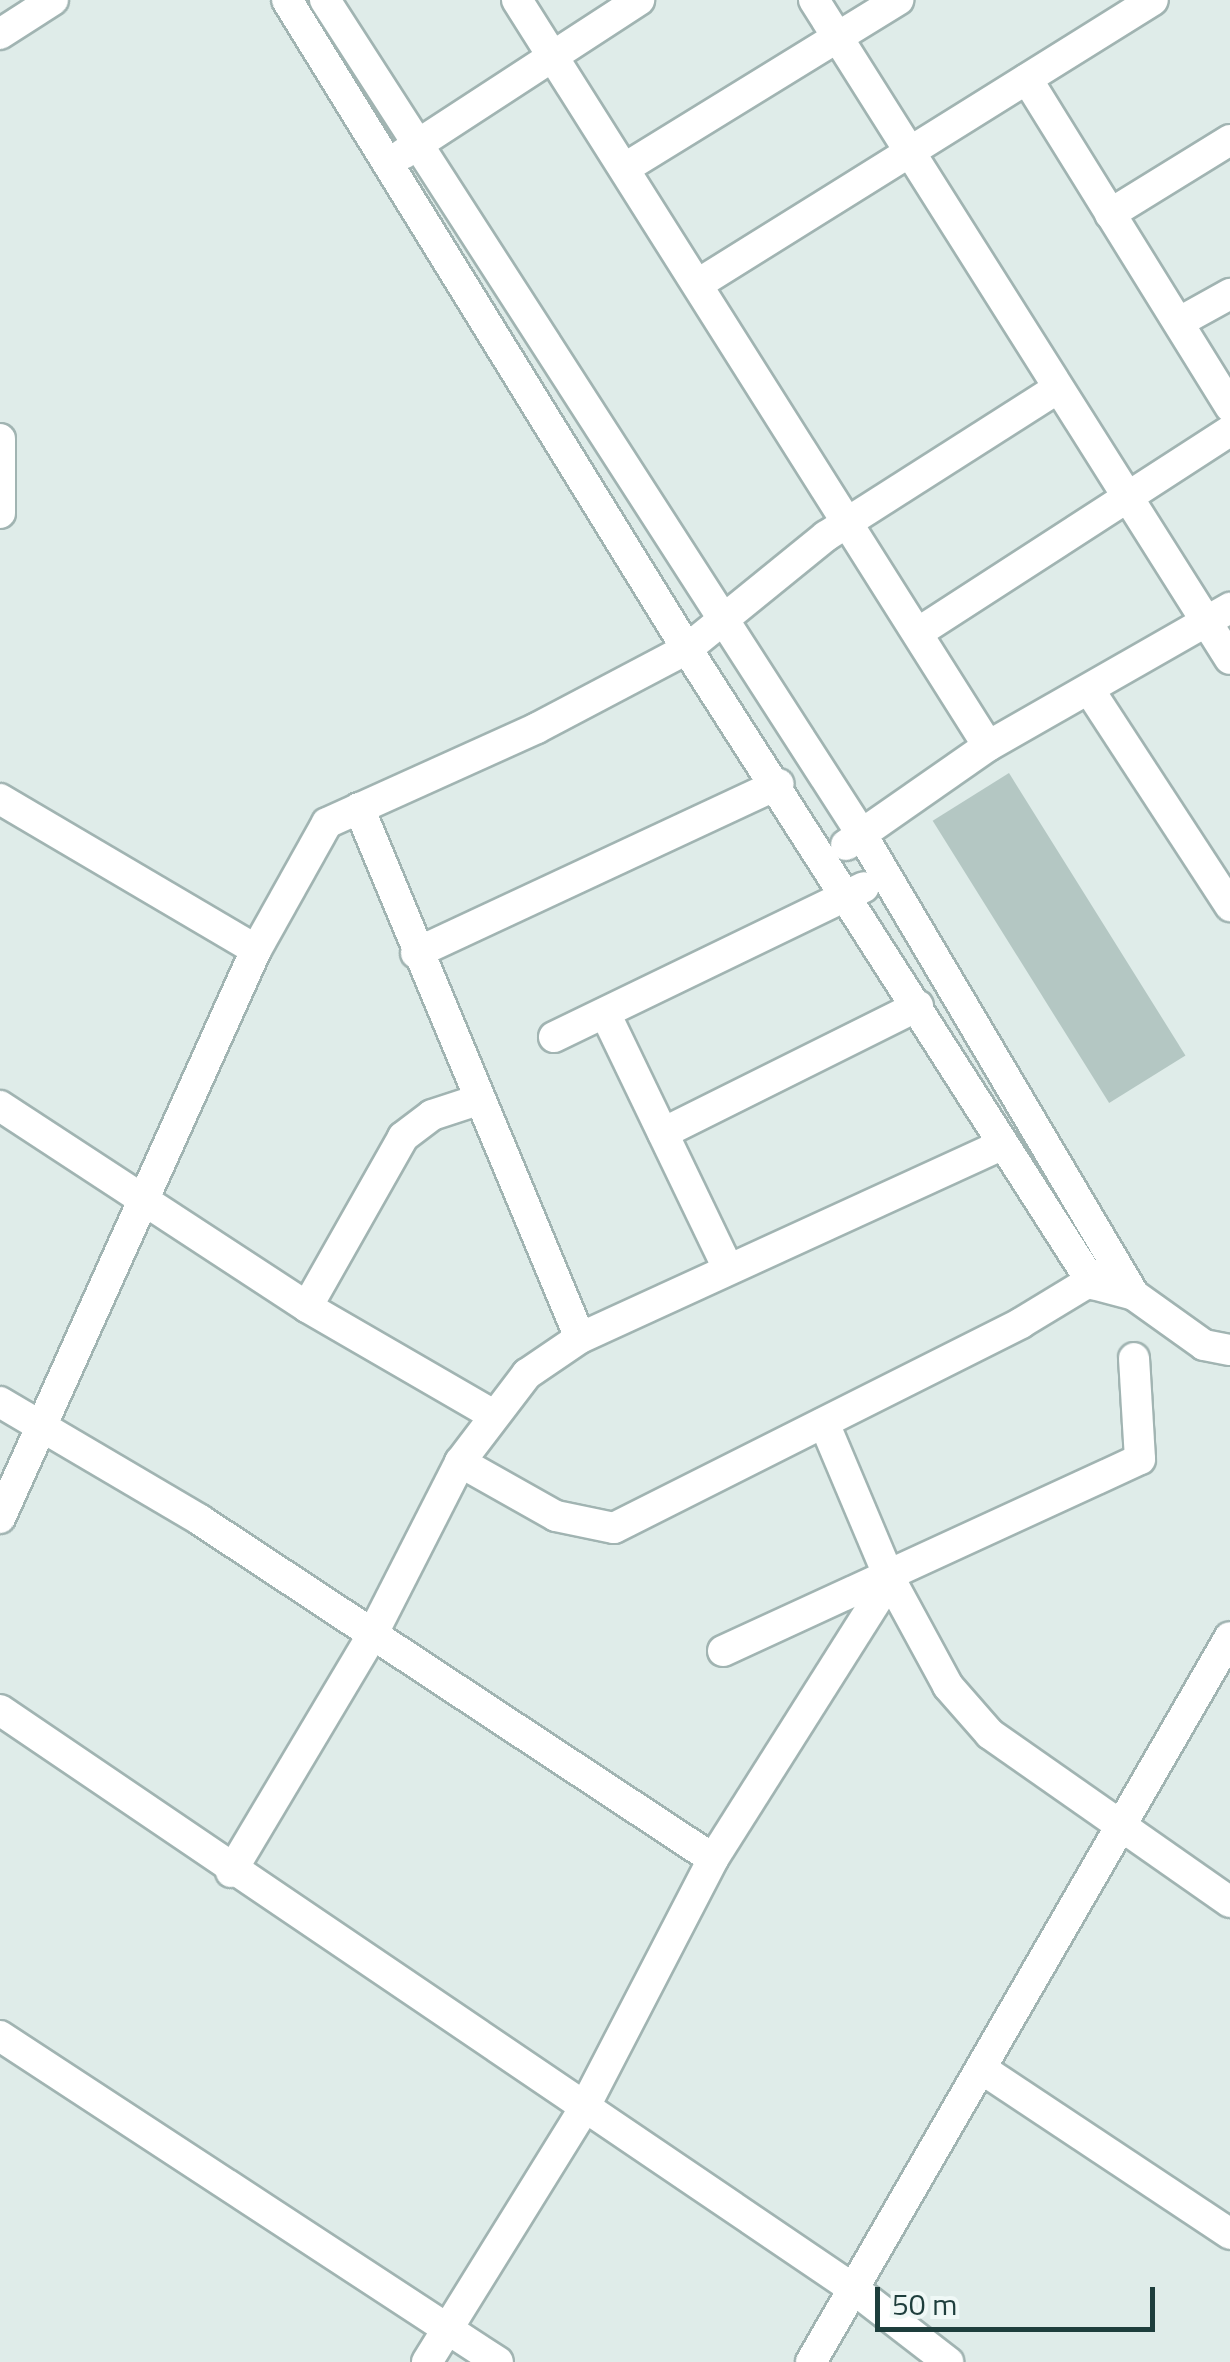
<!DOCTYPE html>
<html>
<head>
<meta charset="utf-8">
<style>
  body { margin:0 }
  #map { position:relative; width:1230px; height:2362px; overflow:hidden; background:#dfece9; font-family:"Titillium Web",sans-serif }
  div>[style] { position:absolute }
  .building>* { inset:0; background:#b4c7c3; transform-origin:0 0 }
  .roads { filter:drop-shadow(2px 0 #a1b4b2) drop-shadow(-2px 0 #a1b4b2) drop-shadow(0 2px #a1b4b2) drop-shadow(0 -2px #a1b4b2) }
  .minor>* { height:30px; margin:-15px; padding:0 15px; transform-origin:15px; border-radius:15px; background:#fff }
  .tertiary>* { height:30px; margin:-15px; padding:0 15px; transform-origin:15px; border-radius:15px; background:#fff }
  span { translate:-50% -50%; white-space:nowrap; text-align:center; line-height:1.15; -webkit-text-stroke:8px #eff8f6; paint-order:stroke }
  .scale { position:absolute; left:875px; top:2287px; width:280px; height:45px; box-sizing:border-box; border:5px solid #1e3e3c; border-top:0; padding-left:12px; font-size:30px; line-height:35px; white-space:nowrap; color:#1e3e3c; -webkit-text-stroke:8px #eff8f6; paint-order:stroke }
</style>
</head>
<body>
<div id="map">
  <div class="building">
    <i style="left:1009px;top:773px;width:333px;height:90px;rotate:58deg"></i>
  </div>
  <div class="roads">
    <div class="minor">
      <i style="left:287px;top:0;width:762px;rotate:58.35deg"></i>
      <i style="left:687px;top:649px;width:754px;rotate:57.41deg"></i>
      <i style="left:1093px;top:1284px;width:42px;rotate:15deg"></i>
      <i style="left:1134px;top:1295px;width:86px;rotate:35.5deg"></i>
      <i style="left:1204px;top:1345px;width:26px;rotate:11deg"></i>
      <i style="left:325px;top:0;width:993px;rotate:57.25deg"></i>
      <i style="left:862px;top:835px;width:534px;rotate:59.4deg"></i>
      <i style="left:517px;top:0;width:882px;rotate:57.73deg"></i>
      <i style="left:814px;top:0;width:779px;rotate:57.74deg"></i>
      <i style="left:1027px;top:79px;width:386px;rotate:58.2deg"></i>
      <i style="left:403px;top:154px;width:282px;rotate:-33.1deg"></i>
      <i style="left:625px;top:168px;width:321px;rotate:-31.6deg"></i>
      <i style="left:1110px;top:214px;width:141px;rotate:-31.7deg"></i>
      <i style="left:698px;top:284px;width:536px;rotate:-31.97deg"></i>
      <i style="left:1183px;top:320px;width:54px;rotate:-29deg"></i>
      <i style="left:0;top:439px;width:74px;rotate:90deg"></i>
      <i style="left:919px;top:632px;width:370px;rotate:-32.9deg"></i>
      <i style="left:1090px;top:691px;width:257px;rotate:56.9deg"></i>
      <i style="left:0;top:799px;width:297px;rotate:30.5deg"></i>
      <i style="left:359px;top:808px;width:574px;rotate:67.36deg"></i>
      <i style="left:846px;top:845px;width:173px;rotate:-34.9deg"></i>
      <i style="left:988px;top:746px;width:279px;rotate:-29.7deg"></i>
      <i style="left:416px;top:953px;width:400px;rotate:-25deg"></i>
      <i style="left:605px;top:1013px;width:282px;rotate:64.3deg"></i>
      <i style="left:554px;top:1037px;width:344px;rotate:-25.8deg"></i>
      <i style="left:0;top:1106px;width:367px;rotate:33.2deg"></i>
      <i style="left:307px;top:1307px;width:211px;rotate:30.1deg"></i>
      <i style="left:663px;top:1133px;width:285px;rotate:-26.5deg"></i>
      <i style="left:307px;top:1307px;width:195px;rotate:-60.5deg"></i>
      <i style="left:403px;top:1137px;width:36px;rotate:-37deg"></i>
      <i style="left:432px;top:1115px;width:45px;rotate:-18deg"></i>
      <i style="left:0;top:1402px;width:232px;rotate:30.5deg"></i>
      <i style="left:200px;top:1520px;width:615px;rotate:33.46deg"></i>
      <i style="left:824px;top:1423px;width:169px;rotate:67.1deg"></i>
      <i style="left:890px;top:1579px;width:122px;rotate:61.5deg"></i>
      <i style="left:948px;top:1686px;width:64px;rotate:48.8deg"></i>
      <i style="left:990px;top:1734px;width:293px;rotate:35deg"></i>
      <i style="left:460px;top:1462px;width:110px;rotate:29.4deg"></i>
      <i style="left:556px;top:1516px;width:59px;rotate:11.7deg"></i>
      <i style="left:614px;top:1528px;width:456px;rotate:-26.7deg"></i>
      <i style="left:1021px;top:1323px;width:100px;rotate:-31.2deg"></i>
      <i style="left:0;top:1518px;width:623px;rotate:-65.74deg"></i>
      <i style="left:256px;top:950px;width:145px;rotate:-60.8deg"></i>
      <i style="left:327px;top:823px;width:230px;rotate:-24.3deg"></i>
      <i style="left:537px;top:728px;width:170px;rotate:-27.8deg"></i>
      <i style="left:687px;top:649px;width:179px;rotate:-39.1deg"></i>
      <i style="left:826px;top:536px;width:275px;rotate:-32.5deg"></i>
      <i style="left:723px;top:1651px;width:459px;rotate:-24.7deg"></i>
      <i style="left:1140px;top:1459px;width:101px;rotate:-93.4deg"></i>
      <i style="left:0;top:1710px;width:1033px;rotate:34.15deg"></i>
      <i style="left:855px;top:2290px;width:118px;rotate:37.7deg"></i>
      <i style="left:231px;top:1872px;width:271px;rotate:-59.2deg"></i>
      <i style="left:370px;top:1639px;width:199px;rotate:-63deg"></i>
      <i style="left:460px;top:1462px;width:111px;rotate:-52.7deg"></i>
      <i style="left:527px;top:1374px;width:64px;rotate:-34.2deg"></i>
      <i style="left:580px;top:1338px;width:462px;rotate:-24.6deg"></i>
      <i style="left:0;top:2036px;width:595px;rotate:33.21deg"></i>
      <i style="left:982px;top:2069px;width:298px;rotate:33.6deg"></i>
      <i style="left:427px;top:2362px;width:296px;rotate:-58.2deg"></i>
      <i style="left:583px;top:2110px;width:283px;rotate:-62.6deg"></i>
      <i style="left:713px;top:1859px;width:331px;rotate:-57.7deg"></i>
      <i style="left:811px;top:2362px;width:837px;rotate:-59.98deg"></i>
    </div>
    <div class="tertiary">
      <i style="left:0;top:34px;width:63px;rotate:-32.7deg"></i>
    </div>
  </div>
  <div class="scale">50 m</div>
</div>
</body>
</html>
